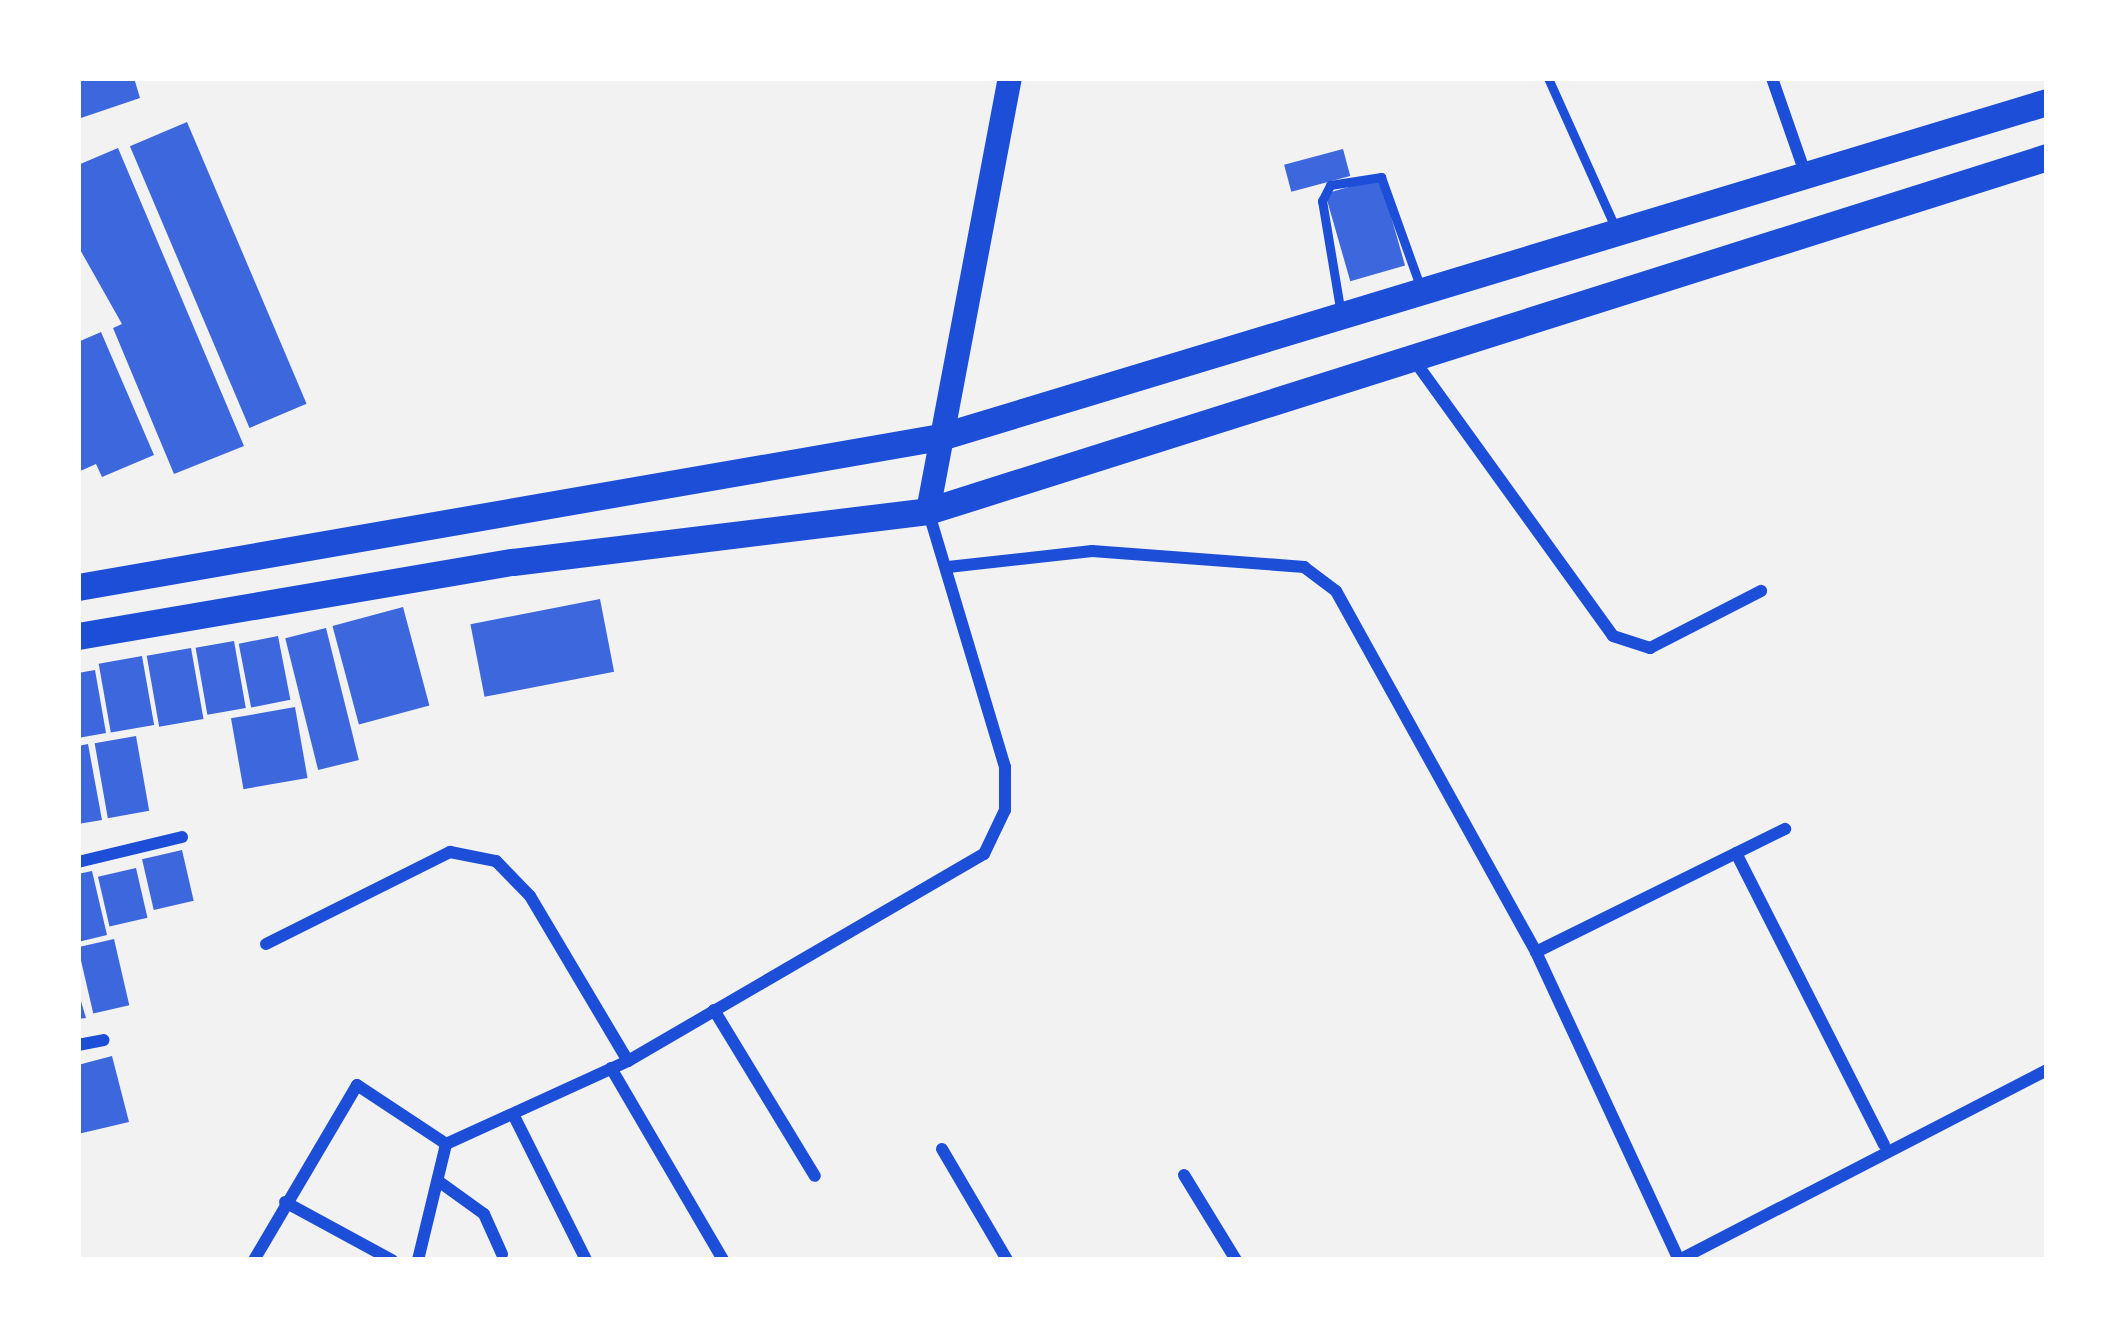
<!DOCTYPE html>
<html>
<head>
<meta charset="utf-8">
<style>
  body { margin:0 }
  #map { position:relative; width:2125px; height:1338px; overflow:hidden; background:#f2f2f2; font-family:"Public Sans",sans-serif }
  div>[style] { position:absolute }
  .building>* { inset:0; background:#3d67dc; transform-origin:0 0 }
  .service>* { height:9px; margin:-4.5px; padding:0 4.5px; transform-origin:4.5px; border-radius:4.5px; background:#1d4ed8 }
  .minor>* { height:12px; margin:-6px; padding:0 6px; transform-origin:6px; border-radius:6px; background:#1d4ed8 }
  .secondary>* { height:24px; margin:-12px; padding:0 12px; transform-origin:12px; border-radius:12px; background:#1d4ed8 }
  .primary>* { height:27px; margin:-13.5px; padding:0 13.5px; transform-origin:13.5px; border-radius:13.5px; background:#1d4ed8 }
  span { translate:-50% -50%; white-space:nowrap; text-align:center; line-height:1.15; -webkit-text-stroke:10px #fff; paint-order:stroke }
  .frame { position:absolute; inset:0; border:81px solid #fff; pointer-events:none }
</style>
</head>
<body>
<div id="map">
  <div class="building">
    <i style="clip-path:polygon(78px 78px,134px 78px,140px 98px,78px 119px)"></i>
    <i style="left:187px;top:122px;width:306px;height:62px;rotate:67deg"></i>
    <i style="clip-path:polygon(118px 148px,244px 446px,174px 474px,113px 328px,122px 324px,78px 246px,78px 165px)"></i>
    <i style="left:1343px;top:149px;width:28px;height:61px;rotate:75deg"></i>
    <i style="left:1380px;top:178px;width:91px;height:57px;rotate:74deg"></i>
    <i style="clip-path:polygon(101px 332px,154px 455px,102px 477px,96px 464px,78px 472px,78px 342px)"></i>
    <i style="left:600px;top:599px;width:74px;height:132px;rotate:79deg"></i>
    <i style="left:403px;top:607px;width:102px;height:73px;rotate:75deg"></i>
    <i style="left:326px;top:628px;width:136px;height:42px;rotate:76deg"></i>
    <i style="left:278px;top:636px;width:65px;height:40px;rotate:79deg"></i>
    <i style="left:234px;top:641px;width:68px;height:39px;rotate:80deg"></i>
    <i style="left:191px;top:648px;width:72px;height:45px;rotate:80deg"></i>
    <i style="left:142px;top:656px;width:70px;height:44px;rotate:80deg"></i>
    <i style="clip-path:polygon(95px 670px,106px 733px,78px 738px,78px 673px)"></i>
    <i style="left:295px;top:707px;width:72px;height:65px;rotate:80deg"></i>
    <i style="left:136px;top:736px;width:76px;height:42px;rotate:80deg"></i>
    <i style="clip-path:polygon(88px 744px,102px 820px,78px 824px,78px 746px)"></i>
    <i style="left:182px;top:850px;width:52px;height:41px;rotate:77deg"></i>
    <i style="left:136px;top:868px;width:51px;height:39px;rotate:77deg"></i>
    <i style="clip-path:polygon(92px 871px,107px 935px,78px 942px,78px 874px)"></i>
    <i style="left:114px;top:939px;width:68px;height:37px;rotate:77deg"></i>
    <i style="clip-path:polygon(78px 991px,86px 1018px,78px 1019px)"></i>
    <i style="clip-path:polygon(112px 1056px,129px 1122px,78px 1134px,78px 1065px)"></i>
  </div>
  <div class="service">
    <i style="left:1548px;top:78px;width:163px;rotate:65.8deg"></i>
    <i style="left:1341px;top:314px;width:115px;rotate:-99.5deg"></i>
    <i style="left:1322px;top:201px;width:18px;rotate:-63deg"></i>
    <i style="left:1330px;top:185px;width:52px;rotate:-8.9deg"></i>
    <i style="left:1381px;top:177px;width:116px;rotate:70.3deg"></i>
  </div>
  <div class="minor">
    <i style="left:1772px;top:78px;width:101px;rotate:70.8deg"></i>
    <i style="left:1414px;top:360px;width:340px;rotate:54.2deg"></i>
    <i style="left:1613px;top:636px;width:39px;rotate:18deg"></i>
    <i style="left:1650px;top:648px;width:125px;rotate:-27.2deg"></i>
    <i style="left:948px;top:567px;width:145px;rotate:-6.3deg"></i>
    <i style="left:1092px;top:551px;width:213px;rotate:4.3deg"></i>
    <i style="left:1304px;top:567px;width:40px;rotate:37deg"></i>
    <i style="left:1336px;top:591px;width:413px;rotate:61deg"></i>
    <i style="left:1536px;top:952px;width:340px;rotate:65.1deg"></i>
    <i style="left:1736px;top:853px;width:327px;rotate:63.1deg"></i>
    <i style="left:78px;top:862px;width:107px;rotate:-13.5deg"></i>
    <i style="left:266px;top:944px;width:206px;rotate:-26.6deg"></i>
    <i style="left:450px;top:852px;width:47px;rotate:11.1deg"></i>
    <i style="left:496px;top:861px;width:49px;rotate:45.8deg"></i>
    <i style="left:530px;top:896px;width:192px;rotate:59.3deg"></i>
    <i style="left:1536px;top:952px;width:278px;rotate:-26.3deg"></i>
    <i style="left:714px;top:1010px;width:194px;rotate:58.7deg"></i>
    <i style="left:78px;top:1045px;width:26px;rotate:-11deg"></i>
    <i style="left:611px;top:1068px;width:222px;rotate:59.7deg"></i>
    <i style="left:513px;top:1114px;width:163px;rotate:63.4deg"></i>
    <i style="left:942px;top:1149px;width:129px;rotate:59.6deg"></i>
    <i style="left:1184px;top:1175px;width:100px;rotate:58.5deg"></i>
    <i style="left:441px;top:1183px;width:53px;rotate:35.8deg"></i>
    <i style="left:484px;top:1214px;width:44px;rotate:65.8deg"></i>
    <i style="left:285px;top:1202px;width:122px;rotate:28.5deg"></i>
    <i style="left:254px;top:1260px;width:203px;rotate:-59.5deg"></i>
    <i style="left:357px;top:1085px;width:107px;rotate:33.5deg"></i>
    <i style="left:446px;top:1144px;width:200px;rotate:-24.5deg"></i>
    <i style="left:628px;top:1061px;width:412px;rotate:-30.2deg"></i>
    <i style="left:984px;top:854px;width:49px;rotate:-64.5deg"></i>
    <i style="left:1005px;top:810px;width:43px;rotate:-90deg"></i>
    <i style="left:1005px;top:767px;width:267px;rotate:-106.7deg"></i>
    <i style="left:418px;top:1260px;width:119px;rotate:-76.4deg"></i>
    <i style="left:1679px;top:1260px;width:414px;rotate:-27.3deg"></i>
  </div>
  <div class="secondary">
    <i style="left:928px;top:511px;width:441px;rotate:-79.3deg"></i>
  </div>
  <div class="primary">
    <i style="left:78px;top:587px;width:875px;rotate:-9.87deg"></i>
    <i style="left:940px;top:437px;width:1157px;rotate:-16.84deg"></i>
    <i style="left:78px;top:636px;width:441px;rotate:-9.7deg"></i>
    <i style="left:513px;top:562px;width:418px;rotate:-7deg"></i>
    <i style="left:928px;top:511px;width:1174px;rotate:-17.55deg"></i>
  </div>
  <div class="frame"></div>
</div>
</body>
</html>
